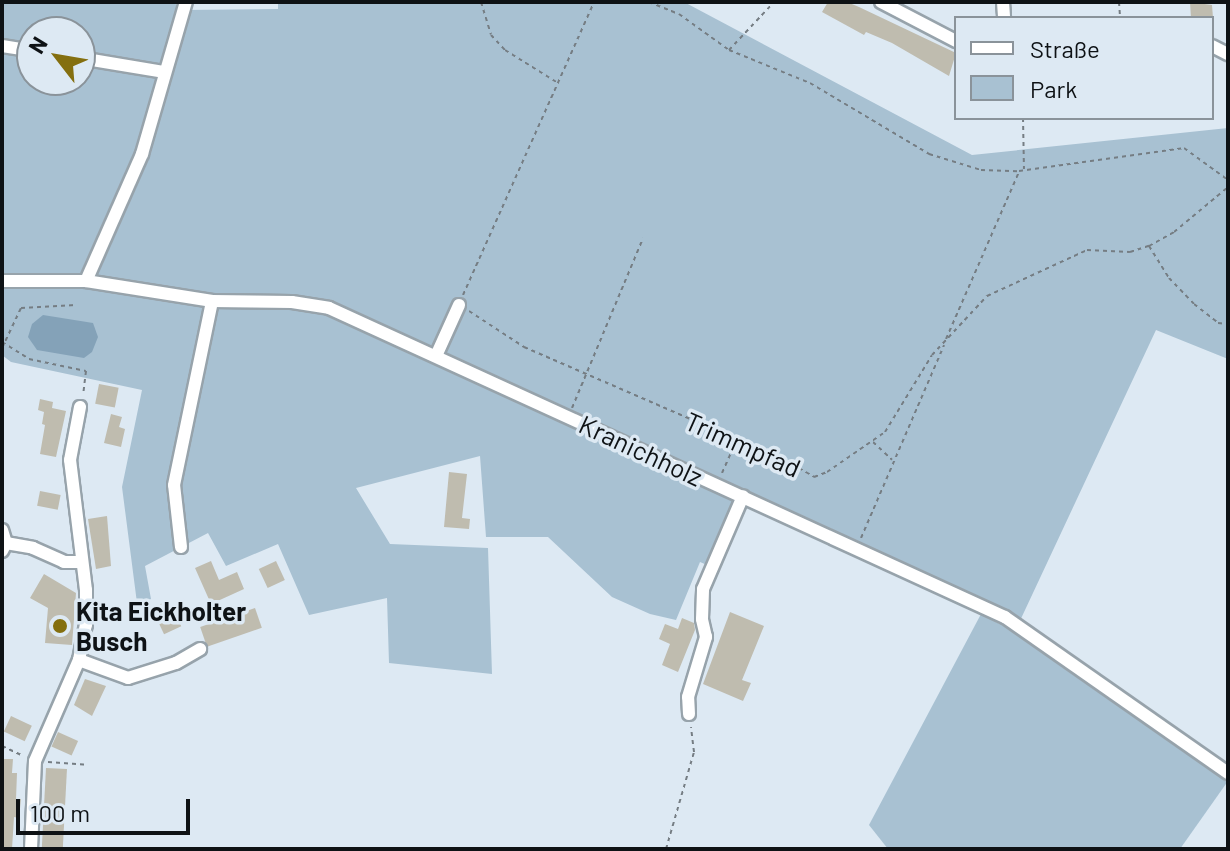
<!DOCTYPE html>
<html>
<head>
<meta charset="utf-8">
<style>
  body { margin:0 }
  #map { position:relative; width:1230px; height:851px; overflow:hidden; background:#dde9f3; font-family:Barlow,sans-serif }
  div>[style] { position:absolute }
  .green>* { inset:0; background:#a8c1d2 }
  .water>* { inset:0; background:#84a2b8 }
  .building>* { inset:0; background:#bfbcaf; transform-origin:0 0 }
  .path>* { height:2px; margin-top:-1px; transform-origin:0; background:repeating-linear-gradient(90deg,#757d83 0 4px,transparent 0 8px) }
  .roads { filter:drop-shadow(2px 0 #97a3ab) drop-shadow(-2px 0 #97a3ab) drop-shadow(0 2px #97a3ab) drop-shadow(0 -2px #97a3ab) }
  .minor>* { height:12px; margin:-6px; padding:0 6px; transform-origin:6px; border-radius:6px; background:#fff }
  .dots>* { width:22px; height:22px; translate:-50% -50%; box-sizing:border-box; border:4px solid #dde9f3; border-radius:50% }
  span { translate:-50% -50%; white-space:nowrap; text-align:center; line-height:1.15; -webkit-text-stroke:7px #dde9f3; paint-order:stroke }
  .street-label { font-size:26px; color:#0e1215 }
  .poi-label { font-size:26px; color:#0e1215; font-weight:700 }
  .left { translate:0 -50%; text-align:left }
  .frame { position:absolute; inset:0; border:4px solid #0e1215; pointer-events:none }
  .legend { position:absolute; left:954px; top:16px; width:260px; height:104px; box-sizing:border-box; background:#dde9f3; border:2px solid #8a939a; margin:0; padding:10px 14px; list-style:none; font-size:24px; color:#0e1215 }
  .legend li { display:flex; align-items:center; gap:16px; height:40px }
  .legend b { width:40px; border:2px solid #8a939a }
  .north { position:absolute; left:16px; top:16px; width:80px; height:80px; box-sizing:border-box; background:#dde9f3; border:2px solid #8a939a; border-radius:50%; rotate:301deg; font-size:22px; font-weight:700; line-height:32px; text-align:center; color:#0e1215 }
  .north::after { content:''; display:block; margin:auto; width:28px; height:36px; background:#846f0f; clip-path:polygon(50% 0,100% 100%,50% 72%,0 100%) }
  .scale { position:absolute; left:16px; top:799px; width:174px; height:36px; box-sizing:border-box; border:4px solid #0e1215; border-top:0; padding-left:10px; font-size:24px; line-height:28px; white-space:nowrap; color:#0e1215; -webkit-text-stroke:6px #dde9f3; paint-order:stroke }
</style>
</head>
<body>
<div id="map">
  <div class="green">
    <i style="clip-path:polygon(2px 2px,173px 2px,182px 9px,164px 71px,80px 57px,80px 32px,32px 32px,32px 50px,2px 45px)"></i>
    <i style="clip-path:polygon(278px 2px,684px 2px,972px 155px,1228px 128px,1228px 359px,1156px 330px,1018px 625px,856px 542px,740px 491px,707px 565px,700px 562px,676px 620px,650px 614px,612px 597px,548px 537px,486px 537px,480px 456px,356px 488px,390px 544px,488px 548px,492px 674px,389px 663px,387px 598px,309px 615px,278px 544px,226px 566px,208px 533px,145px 566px,151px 599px,137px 603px,122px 487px,142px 390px,11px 362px,2px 355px,2px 47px,32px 52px,32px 80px,80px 80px,80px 60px,166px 74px,184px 10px,278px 9px)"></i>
    <i style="clip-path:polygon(981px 614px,1058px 655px,1228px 775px,1228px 781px,1180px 849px,888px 849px,869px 825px)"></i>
  </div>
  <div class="water">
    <i style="clip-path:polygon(43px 315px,93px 323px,98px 337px,92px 352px,84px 358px,37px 350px,28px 337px,32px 324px)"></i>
  </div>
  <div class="building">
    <i style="clip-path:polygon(828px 2px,847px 2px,859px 7px,956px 53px,949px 76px,892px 43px,866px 32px,864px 35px,822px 12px)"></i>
    <i style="clip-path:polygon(1190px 2px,1212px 5px,1213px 18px,1191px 18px)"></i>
    <i style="left:99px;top:384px;width:20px;height:20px;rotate:11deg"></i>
    <i style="clip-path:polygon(40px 399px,53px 402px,52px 408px,66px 411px,56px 457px,40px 454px,45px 425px,42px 424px,44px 412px,38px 410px)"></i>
    <i style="clip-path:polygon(111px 414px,122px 417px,119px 427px,125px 429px,121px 447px,104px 443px)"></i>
    <i style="clip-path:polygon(449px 472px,467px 474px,462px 518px,470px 519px,469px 529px,444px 527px)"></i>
    <i style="left:40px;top:491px;width:21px;height:15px;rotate:11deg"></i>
    <i style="clip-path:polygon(107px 516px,111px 566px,96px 569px,88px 519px)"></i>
    <i style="clip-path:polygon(211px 561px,219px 580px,237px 572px,244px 589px,211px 604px,195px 568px)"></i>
    <i style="left:276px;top:561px;width:21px;height:19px;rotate:65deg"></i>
    <i style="clip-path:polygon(44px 574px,76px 593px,72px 645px,45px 643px,48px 608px,30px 598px)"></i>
    <i style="left:169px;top:600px;width:29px;height:19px;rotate:65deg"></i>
    <i style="left:255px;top:608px;width:21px;height:58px;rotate:71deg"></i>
    <i style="clip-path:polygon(730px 612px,764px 626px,742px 680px,751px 683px,743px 701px,703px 684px)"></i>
    <i style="clip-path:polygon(682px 618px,694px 623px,695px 630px,678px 672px,662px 665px,670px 644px,659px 639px,665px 624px,678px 629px)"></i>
    <i style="clip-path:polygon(85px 679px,106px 686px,92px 716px,74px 705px)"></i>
    <i style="left:11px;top:716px;width:23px;height:17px;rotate:25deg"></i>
    <i style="left:58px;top:732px;width:22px;height:16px;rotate:24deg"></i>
    <i style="clip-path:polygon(2px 759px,13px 759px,12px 773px,17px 773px,16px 799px,21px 799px,19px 818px,14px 817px,12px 849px,2px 849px)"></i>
    <i style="left:46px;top:768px;width:21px;height:81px;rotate:3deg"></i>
  </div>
  <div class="path">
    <i style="left:481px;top:2px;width:34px;rotate:73deg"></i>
    <i style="left:491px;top:35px;width:21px;rotate:47deg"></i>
    <i style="left:505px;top:50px;width:62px;rotate:31.9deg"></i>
    <i style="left:649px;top:2px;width:32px;rotate:22deg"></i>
    <i style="left:679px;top:14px;width:62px;rotate:35.8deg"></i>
    <i style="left:729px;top:50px;width:87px;rotate:22.2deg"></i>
    <i style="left:810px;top:83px;width:139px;rotate:30.8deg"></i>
    <i style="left:929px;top:154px;width:54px;rotate:17.1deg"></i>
    <i style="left:981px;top:170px;width:38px;rotate:2deg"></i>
    <i style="left:1019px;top:171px;width:167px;rotate:-7.9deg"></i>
    <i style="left:1184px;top:148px;width:54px;rotate:36deg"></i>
    <i style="left:1119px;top:2px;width:16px;rotate:86deg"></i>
    <i style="left:729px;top:50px;width:66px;rotate:-46.8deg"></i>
    <i style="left:1023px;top:118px;width:51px;rotate:88.9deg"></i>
    <i style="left:1149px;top:246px;width:38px;rotate:58deg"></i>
    <i style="left:1169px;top:278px;width:36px;rotate:46deg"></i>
    <i style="left:1194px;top:304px;width:31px;rotate:38deg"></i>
    <i style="left:1218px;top:323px;width:10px;rotate:6deg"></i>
    <i style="left:463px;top:295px;width:321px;rotate:-65.9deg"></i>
    <i style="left:469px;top:311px;width:66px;rotate:33.2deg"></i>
    <i style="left:524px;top:347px;width:284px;rotate:23.4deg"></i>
    <i style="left:785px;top:460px;width:34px;rotate:30deg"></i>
    <i style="left:814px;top:477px;width:14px;rotate:-21deg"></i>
    <i style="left:827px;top:472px;width:70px;rotate:-34.6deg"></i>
    <i style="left:885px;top:432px;width:90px;rotate:-58.6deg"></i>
    <i style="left:932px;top:355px;width:81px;rotate:-47deg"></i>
    <i style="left:987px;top:296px;width:110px;rotate:-24.7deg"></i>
    <i style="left:1087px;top:250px;width:43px;rotate:2.7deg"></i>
    <i style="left:1130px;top:252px;width:20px;rotate:-18deg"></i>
    <i style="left:1149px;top:246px;width:29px;rotate:-29deg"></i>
    <i style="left:1174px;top:232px;width:70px;rotate:-39.8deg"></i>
    <i style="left:946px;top:339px;width:182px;rotate:-66.4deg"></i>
    <i style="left:2px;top:342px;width:32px;rotate:32deg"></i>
    <i style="left:29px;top:359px;width:58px;rotate:11.9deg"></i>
    <i style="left:86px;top:371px;width:24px;rotate:97deg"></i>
    <i style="left:2px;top:348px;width:44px;rotate:-64.6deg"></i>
    <i style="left:21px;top:308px;width:55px;rotate:-3.1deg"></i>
    <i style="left:572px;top:408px;width:184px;rotate:-67.3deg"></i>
    <i style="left:873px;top:442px;width:26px;rotate:43deg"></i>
    <i style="left:722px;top:473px;width:34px;rotate:-66deg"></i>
    <i style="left:861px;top:538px;width:210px;rotate:-66.7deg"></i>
    <i style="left:2px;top:746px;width:23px;rotate:25deg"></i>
    <i style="left:48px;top:762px;width:39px;rotate:4deg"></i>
    <i style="left:666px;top:849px;width:101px;rotate:-73.9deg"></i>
    <i style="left:694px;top:752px;width:25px;rotate:-97deg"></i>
  </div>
  <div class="roads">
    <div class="minor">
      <i style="left:881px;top:2px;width:85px;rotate:27.5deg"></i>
      <i style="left:1003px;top:2px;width:16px;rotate:86deg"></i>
      <i style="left:2px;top:46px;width:30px;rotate:9deg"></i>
      <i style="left:1212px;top:46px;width:18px;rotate:27deg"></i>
      <i style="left:80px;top:58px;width:86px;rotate:9.4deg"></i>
      <i style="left:2px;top:281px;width:84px"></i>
      <i style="left:86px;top:281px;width:128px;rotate:9deg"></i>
      <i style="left:212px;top:301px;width:80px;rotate:0.7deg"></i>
      <i style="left:292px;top:302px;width:37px;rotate:9deg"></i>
      <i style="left:329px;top:308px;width:743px;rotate:24.57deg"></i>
      <i style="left:1005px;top:617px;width:272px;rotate:35deg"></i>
      <i style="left:86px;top:281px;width:139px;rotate:-66.2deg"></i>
      <i style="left:142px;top:154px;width:158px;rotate:-73.9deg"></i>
      <i style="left:436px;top:356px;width:56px;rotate:-65.7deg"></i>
      <i style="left:2px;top:530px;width:14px;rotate:73deg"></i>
      <i style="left:6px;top:543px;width:9px;rotate:117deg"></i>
      <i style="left:6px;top:543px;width:27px;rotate:10deg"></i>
      <i style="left:33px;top:548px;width:34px;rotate:24deg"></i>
      <i style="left:64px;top:562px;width:18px"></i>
      <i style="left:181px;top:547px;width:62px;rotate:-96.4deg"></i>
      <i style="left:174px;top:485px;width:188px;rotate:-78.3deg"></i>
      <i style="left:79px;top:660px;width:52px;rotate:20.2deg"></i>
      <i style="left:128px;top:678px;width:50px;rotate:-17.4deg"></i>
      <i style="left:176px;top:663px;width:28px;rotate:-30deg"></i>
      <i style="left:689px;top:714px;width:17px;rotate:-93deg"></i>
      <i style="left:688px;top:697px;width:63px;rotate:-73.3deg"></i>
      <i style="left:706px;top:637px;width:18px;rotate:-103deg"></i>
      <i style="left:702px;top:619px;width:30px;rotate:-88deg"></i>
      <i style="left:703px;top:589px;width:101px;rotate:-66.7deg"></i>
      <i style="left:31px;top:849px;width:88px;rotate:-87.4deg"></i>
      <i style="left:35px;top:761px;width:110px;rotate:-66.5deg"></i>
      <i style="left:79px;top:660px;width:36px;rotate:-79deg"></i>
      <i style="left:86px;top:625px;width:35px;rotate:-90deg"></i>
      <i style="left:86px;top:590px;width:131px;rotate:-97deg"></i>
      <i style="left:70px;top:460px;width:54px;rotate:-79.3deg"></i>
    </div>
  </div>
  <div class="dots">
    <i style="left:60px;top:626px;background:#846f0f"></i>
  </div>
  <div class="street-label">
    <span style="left:743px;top:444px;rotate:24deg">Trimmpfad</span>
    <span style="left:641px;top:450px;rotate:25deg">Kranichholz</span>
  </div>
  <div class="poi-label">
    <span class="left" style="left:76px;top:626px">Kita Eickholter<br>Busch</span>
  </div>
  <div class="frame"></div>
  <ul class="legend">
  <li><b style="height:10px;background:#fff"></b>Straße</li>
  <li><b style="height:22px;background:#a8c1d2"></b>Park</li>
  </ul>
  <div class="north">N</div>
  <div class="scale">100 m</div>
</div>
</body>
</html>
